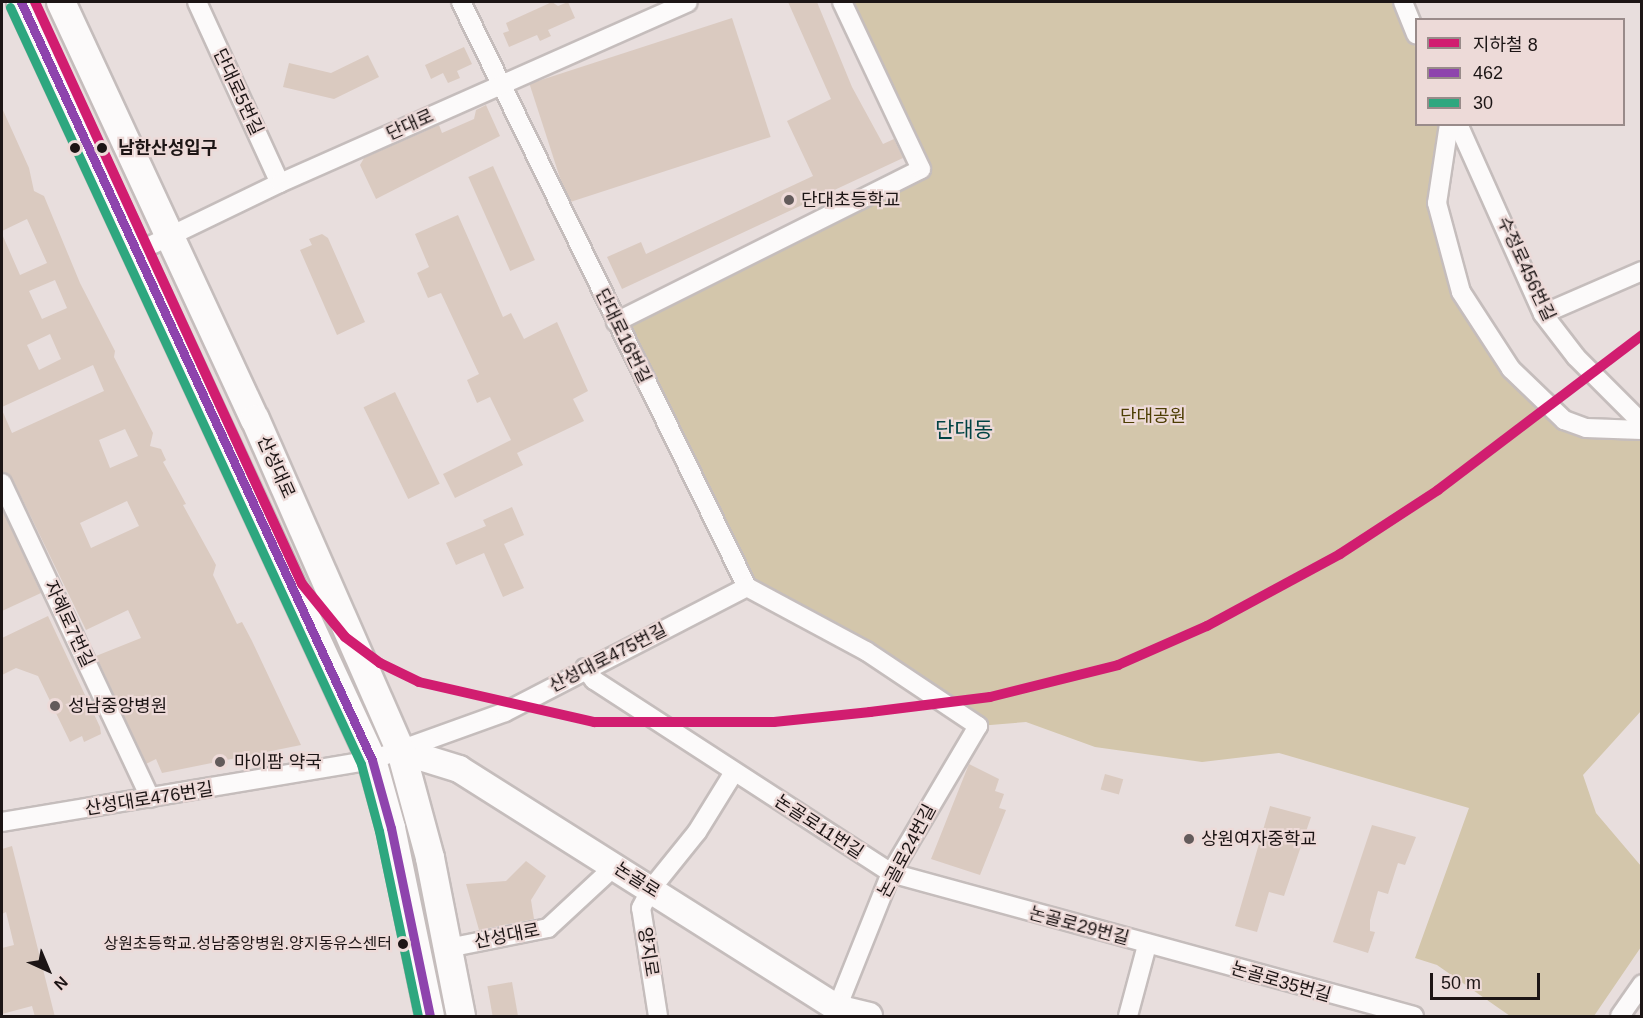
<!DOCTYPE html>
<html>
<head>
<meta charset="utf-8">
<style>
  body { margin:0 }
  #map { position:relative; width:1643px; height:1018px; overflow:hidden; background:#e8dedd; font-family:Helvetica,"Noto Sans KR",sans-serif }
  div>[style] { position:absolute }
  .green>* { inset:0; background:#d3c6ab }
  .building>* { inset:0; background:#dacac0; transform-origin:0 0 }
  .roads { filter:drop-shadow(2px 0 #c5bdbc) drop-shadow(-2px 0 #c5bdbc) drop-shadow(0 2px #c5bdbc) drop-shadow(0 -2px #c5bdbc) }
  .street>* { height:18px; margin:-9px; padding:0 9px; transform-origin:9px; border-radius:9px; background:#fcfafa }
  .secondary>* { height:26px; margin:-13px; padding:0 13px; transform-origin:13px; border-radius:13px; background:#fcfafa }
  .primary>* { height:28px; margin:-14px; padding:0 14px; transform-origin:14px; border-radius:14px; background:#fcfafa }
  .bus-1>* { height:9px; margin:-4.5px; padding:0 4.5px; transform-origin:4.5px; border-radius:4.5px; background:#8e44ad }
  .bus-2>* { height:9px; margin:-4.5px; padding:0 4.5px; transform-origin:4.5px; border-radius:4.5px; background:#2ea77f }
  .metro-1>* { height:10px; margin:-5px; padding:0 5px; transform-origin:5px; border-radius:5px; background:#d11d70 }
  .dots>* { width:16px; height:16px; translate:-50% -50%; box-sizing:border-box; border:3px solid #eddad8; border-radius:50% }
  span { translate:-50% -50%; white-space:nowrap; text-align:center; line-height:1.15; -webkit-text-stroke:4.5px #eddad8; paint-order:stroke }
  .bus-label { font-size:16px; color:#1c1515 }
  .right { translate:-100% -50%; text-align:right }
  .street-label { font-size:18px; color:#1c1515 }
  .stop-label { font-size:18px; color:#1c1515; font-weight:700 }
  .left { translate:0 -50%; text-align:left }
  .poi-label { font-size:18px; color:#1c1515 }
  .park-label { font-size:18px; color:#4d3e03 }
  .quarter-label { font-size:21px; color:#004343 }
  .frame { position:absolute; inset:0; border:3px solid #1c1515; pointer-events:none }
  .legend { position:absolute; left:1415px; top:18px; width:210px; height:108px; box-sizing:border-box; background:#eddad8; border:2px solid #998b8a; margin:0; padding:8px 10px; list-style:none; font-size:18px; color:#1c1515 }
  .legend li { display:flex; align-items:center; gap:12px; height:30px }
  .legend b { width:30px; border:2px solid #998b8a }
  .north { position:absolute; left:18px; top:940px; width:60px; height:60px; -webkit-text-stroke:4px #eddad8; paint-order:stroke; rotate:136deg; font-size:16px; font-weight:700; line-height:24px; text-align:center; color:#1c1515 }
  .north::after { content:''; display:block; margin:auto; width:21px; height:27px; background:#1c1515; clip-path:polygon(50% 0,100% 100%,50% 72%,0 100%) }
  .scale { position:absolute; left:1430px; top:973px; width:110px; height:27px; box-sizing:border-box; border:3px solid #1c1515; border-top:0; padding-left:8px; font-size:18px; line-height:21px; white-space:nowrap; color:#1c1515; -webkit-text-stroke:4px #eddad8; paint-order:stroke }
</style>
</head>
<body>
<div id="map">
  <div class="green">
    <i style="clip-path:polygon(842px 2px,1401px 2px,1416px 50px,1416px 124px,1440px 125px,1447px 147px,1434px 165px,1437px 203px,1461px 292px,1511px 369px,1564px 420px,1632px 433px,1641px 441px,1641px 711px,1583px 775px,1596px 813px,1641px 866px,1641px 947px,1594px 1016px,1510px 1016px,1437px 965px,1415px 958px,1469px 808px,1279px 753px,1202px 762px,1095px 747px,1026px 722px,978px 726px,747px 587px,709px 512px,628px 322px,927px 172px)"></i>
  </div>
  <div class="building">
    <i style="clip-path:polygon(552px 2px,558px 6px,568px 2px,575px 18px,548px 30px,551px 36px,540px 41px,537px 35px,509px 47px,503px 33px,509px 31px,506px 23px)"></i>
    <i style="clip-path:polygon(788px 2px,817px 2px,852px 87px,883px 144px,894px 139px,903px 158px,622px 289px,607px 257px,641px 242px,646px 254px,813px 176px,787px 121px,831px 99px)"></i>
    <i style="left:732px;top:18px;width:125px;height:213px;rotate:72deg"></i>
    <i style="clip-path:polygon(464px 47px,472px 64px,457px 71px,460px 78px,448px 83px,443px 73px,431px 79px,425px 65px)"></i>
    <i style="clip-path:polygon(368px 55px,379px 77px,334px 99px,283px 87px,289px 63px,331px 73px)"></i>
    <i style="clip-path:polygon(486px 105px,500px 136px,376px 199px,360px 165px,364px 158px,439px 125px,442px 133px,474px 119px,476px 110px)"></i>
    <i style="clip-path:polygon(evenodd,2px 108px,29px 168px,34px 191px,44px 196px,80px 283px,115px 351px,114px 357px,153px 433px,150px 446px,161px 449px,166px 460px,163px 462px,186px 504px,183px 505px,216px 565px,213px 575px,237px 624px,242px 622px,252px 641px,301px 745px,162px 773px,156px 759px,146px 764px,96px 656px,141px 638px,128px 610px,86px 630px,12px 478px,2px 472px,2px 410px,12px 433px,104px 391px,93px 365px,2px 407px,2px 234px,20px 275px,47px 263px,27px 219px,2px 231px,2px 108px,55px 280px,67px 308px,42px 319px,29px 291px,55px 280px,2px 108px,50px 334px,61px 359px,39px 370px,27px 345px,50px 334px,2px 108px,125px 429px,138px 456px,110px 468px,99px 440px,125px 429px,2px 108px,127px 501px,139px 526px,91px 548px,80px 523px,127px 501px)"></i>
    <i style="left:493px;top:166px;width:103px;height:27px;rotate:66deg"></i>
    <i style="clip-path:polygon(458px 215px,503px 317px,511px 313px,524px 339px,557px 322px,588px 391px,573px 399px,584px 421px,517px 453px,523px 465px,455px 498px,443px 474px,511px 440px,490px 397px,477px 403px,467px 380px,479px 374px,441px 293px,428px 298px,417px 273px,429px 267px,415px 234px)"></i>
    <i style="clip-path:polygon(322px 234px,328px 238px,365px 322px,337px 335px,300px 250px,312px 245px,309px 239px)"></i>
    <i style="left:395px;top:392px;width:102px;height:35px;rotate:64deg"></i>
    <i style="clip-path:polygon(512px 507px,524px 535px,504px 544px,524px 588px,503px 597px,484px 553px,456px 565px,446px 543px,486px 526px,483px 520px)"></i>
    <i style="clip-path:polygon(2px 508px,41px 593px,2px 611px)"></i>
    <i style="clip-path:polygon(48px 616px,100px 727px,101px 734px,84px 742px,82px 736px,70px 742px,38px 676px,16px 668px,2px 675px,2px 638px)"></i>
    <i style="clip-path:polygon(969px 764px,999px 779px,995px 791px,1004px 794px,999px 808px,1006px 810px,980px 875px,931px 859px)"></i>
    <i style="left:1105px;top:774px;width:19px;height:16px;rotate:16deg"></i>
    <i style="clip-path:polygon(1270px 806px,1311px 817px,1284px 896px,1269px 892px,1257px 932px,1235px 926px)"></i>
    <i style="clip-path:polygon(1372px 825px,1416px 837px,1405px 865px,1398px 863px,1388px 894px,1378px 891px,1370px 920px,1370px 931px,1375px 932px,1368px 953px,1333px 942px)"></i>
    <i style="clip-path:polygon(12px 846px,55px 1017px,35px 1017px,32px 1006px,2px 1014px,2px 948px,14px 945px,6px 912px,2px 914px,2px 849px)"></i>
    <i style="clip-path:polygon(526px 861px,546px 876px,531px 900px,534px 919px,479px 930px,466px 884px,506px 881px)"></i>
    <i style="left:512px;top:982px;width:36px;height:25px;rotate:80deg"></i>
  </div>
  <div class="roads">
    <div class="street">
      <i style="left:197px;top:2px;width:199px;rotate:65.4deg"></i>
      <i style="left:461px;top:2px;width:651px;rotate:63.95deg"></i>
      <i style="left:1403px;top:2px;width:35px;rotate:68deg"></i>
      <i style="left:1449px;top:124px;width:80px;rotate:98.6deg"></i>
      <i style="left:1437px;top:203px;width:92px;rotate:74.9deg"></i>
      <i style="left:1461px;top:292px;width:92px;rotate:57deg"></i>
      <i style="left:1511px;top:369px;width:74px;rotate:43.9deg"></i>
      <i style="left:1564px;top:420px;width:23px;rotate:20deg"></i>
      <i style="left:1586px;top:428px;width:56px;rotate:2deg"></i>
      <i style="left:1458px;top:124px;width:208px;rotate:65.9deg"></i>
      <i style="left:1543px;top:314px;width:54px;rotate:52.5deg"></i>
      <i style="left:1576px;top:357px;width:93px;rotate:45deg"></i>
      <i style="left:135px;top:253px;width:161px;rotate:-25.8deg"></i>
      <i style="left:280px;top:183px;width:446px;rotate:-23.9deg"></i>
      <i style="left:1543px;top:314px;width:108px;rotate:-23.5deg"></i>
      <i style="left:616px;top:322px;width:341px;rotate:-26.6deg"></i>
      <i style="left:921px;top:169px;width:185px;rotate:-115.3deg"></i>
      <i style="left:2px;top:483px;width:348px;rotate:64.8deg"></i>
      <i style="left:747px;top:587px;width:135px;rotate:28.3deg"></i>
      <i style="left:866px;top:651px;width:135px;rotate:33.8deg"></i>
      <i style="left:978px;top:726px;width:171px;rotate:120.6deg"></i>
      <i style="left:891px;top:873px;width:145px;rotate:111.8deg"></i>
      <i style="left:837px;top:1008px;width:8px;rotate:83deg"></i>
      <i style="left:585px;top:668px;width:15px;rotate:53deg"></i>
      <i style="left:594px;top:680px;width:354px;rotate:33deg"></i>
      <i style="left:891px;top:873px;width:542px;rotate:15.29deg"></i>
      <i style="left:2px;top:822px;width:375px;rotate:-9.5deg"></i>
      <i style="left:372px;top:760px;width:141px;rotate:-19.8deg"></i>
      <i style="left:505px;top:712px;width:272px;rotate:-27.3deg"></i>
      <i style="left:448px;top:948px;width:102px;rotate:-11.3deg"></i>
      <i style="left:548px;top:928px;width:91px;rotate:-42.8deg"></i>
      <i style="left:658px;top:1016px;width:109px;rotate:-98.9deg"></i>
      <i style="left:641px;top:908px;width:21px;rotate:-62deg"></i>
      <i style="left:651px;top:889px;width:73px;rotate:-51.1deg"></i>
      <i style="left:697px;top:832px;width:70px;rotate:-58.3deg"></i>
      <i style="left:1128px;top:1016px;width:73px;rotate:-75deg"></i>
      <i style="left:1620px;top:1016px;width:39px;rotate:-55deg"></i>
    </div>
    <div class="secondary">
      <i style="left:401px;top:751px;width:61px;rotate:17.2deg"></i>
      <i style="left:459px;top:769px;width:447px;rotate:32.3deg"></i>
      <i style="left:837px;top:1008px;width:33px;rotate:14deg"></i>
    </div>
    <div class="primary">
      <i style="left:21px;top:2px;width:835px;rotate:65.15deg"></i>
      <i style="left:372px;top:760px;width:71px;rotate:74.4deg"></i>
      <i style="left:391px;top:828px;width:192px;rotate:78.3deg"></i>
      <i style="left:61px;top:2px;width:460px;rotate:65.1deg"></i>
      <i style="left:255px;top:419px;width:363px;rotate:66.3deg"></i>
      <i style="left:401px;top:751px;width:111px;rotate:74.8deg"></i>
      <i style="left:430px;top:858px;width:161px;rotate:78.9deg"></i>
    </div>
  </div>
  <div class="bus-1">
    <i style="left:21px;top:2px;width:835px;rotate:65.15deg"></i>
    <i style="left:372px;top:760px;width:71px;rotate:74.4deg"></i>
    <i style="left:391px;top:828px;width:192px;rotate:78.3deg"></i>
  </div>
  <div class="bus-2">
    <i style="left:10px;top:7px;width:834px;rotate:65.12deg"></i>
    <i style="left:361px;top:764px;width:69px;rotate:75deg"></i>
    <i style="left:379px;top:831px;width:189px;rotate:78.1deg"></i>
  </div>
  <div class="metro-1">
    <i style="left:35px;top:2px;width:640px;rotate:65.36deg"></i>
    <i style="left:302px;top:584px;width:68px;rotate:50.9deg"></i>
    <i style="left:345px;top:637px;width:44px;rotate:36.6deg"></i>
    <i style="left:380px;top:663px;width:43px;rotate:26deg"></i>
    <i style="left:419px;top:682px;width:180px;rotate:12.9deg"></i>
    <i style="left:594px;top:722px;width:180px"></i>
    <i style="left:774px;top:722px;width:97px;rotate:-5.9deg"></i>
    <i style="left:870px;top:712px;width:121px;rotate:-7.1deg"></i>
    <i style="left:990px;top:697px;width:132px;rotate:-14deg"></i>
    <i style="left:1118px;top:665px;width:97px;rotate:-23.7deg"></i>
    <i style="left:1207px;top:626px;width:151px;rotate:-28.4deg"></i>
    <i style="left:1340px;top:554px;width:117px;rotate:-33.1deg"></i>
    <i style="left:1438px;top:490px;width:256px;rotate:-37.2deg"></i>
  </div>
  <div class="dots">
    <i style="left:75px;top:148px;background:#1c1515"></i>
    <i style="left:102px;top:148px;background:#1c1515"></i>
    <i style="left:789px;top:200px;background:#635b5b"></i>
    <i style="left:55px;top:706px;background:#635b5b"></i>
    <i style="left:220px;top:762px;background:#635b5b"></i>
    <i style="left:1189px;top:839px;background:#635b5b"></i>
    <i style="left:403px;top:944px;background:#1c1515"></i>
  </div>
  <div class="bus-label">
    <span class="right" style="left:392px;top:944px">상원초등학교.성남중앙병원.양지동유스센터</span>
  </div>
  <div class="street-label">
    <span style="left:238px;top:92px;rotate:65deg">단대로5번길</span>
    <span style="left:410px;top:125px;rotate:-24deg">단대로</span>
    <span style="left:1526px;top:269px;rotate:65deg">수정로456번길</span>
    <span style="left:623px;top:336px;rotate:64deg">단대로16번길</span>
    <span style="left:276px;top:467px;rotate:66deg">산성대로</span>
    <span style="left:69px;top:624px;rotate:65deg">자혜로7번길</span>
    <span style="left:608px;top:658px;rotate:-27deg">산성대로475번길</span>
    <span style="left:149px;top:799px;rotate:-9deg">산성대로476번길</span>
    <span style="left:819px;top:827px;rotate:33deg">논골로11번길</span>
    <span style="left:907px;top:851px;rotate:-62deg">논골로24번길</span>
    <span style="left:637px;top:880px;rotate:32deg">논골로</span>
    <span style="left:1079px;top:926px;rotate:15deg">논골로29번길</span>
    <span style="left:507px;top:936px;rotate:-11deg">산성대로</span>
    <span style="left:648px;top:952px;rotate:81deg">양지로</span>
    <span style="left:1281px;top:982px;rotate:16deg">논골로35번길</span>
  </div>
  <div class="stop-label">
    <span class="left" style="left:118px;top:148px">남한산성입구</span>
  </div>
  <div class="poi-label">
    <span class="left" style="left:801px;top:200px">단대초등학교</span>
    <span class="left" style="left:68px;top:706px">성남중앙병원</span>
    <span class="left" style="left:234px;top:762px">마이팜 약국</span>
    <span class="left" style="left:1201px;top:839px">상원여자중학교</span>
  </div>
  <div class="park-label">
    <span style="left:1153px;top:416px">단대공원</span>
  </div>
  <div class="quarter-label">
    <span style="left:964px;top:430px">단대동</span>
  </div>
  <div class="frame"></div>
  <ul class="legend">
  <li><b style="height:8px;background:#d11d70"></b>지하철 8</li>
  <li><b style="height:8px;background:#8e44ad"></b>462</li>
  <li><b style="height:8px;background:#2ea77f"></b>30</li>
  </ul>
  <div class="north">N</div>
  <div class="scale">50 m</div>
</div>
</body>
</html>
